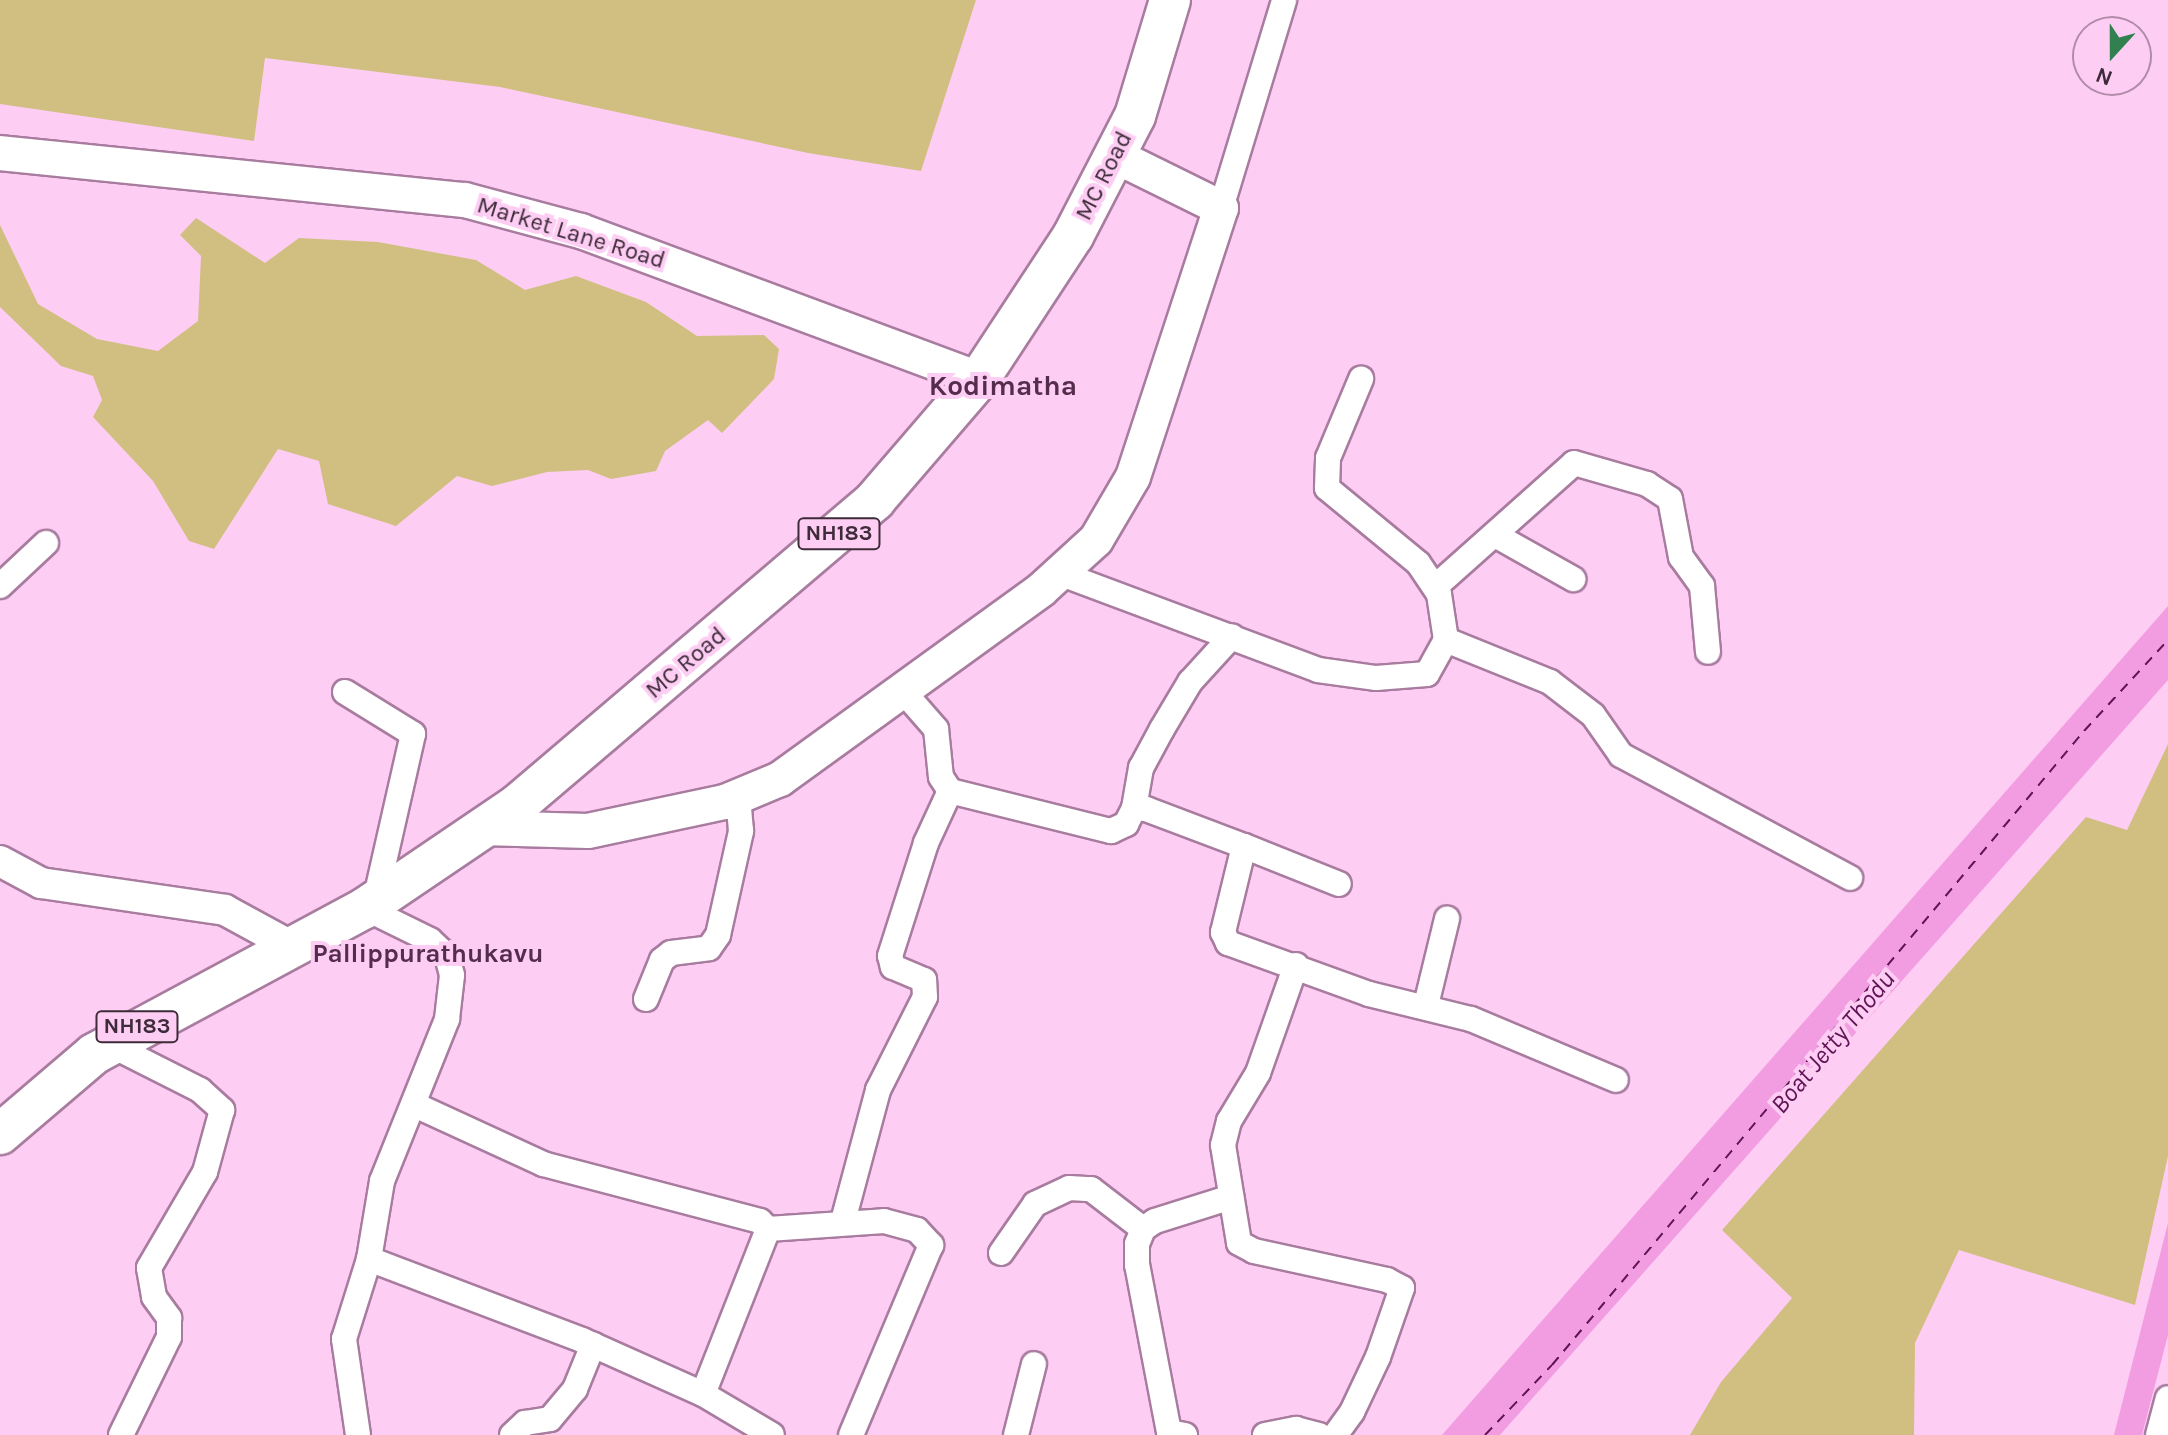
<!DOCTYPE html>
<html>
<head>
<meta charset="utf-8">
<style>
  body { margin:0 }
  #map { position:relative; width:2168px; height:1435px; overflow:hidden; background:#fecdf3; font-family:Karla,sans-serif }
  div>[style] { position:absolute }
  .green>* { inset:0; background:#d1bf82 }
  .water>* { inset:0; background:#f29de1 }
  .ferry>* { height:2px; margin-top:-1px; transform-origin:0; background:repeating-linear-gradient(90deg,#5f1555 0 10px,transparent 0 18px) }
  .roads { filter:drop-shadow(2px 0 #a87c9f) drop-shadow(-2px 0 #a87c9f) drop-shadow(0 2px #a87c9f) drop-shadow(0 -2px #a87c9f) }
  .minor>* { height:24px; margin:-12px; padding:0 12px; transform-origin:12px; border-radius:12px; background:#fff }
  .tertiary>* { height:30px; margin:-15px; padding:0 15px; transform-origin:15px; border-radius:15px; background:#fff }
  .secondary>* { height:34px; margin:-17px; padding:0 17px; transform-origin:17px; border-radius:17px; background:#fff }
  .trunk>* { height:40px; margin:-20px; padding:0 20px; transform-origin:20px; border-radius:20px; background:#fff }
  span { translate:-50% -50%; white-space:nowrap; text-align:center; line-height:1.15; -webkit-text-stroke:8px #fecdf3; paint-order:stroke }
  .shield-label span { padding:2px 6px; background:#fecdf3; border:2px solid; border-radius:6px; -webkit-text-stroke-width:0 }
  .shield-label { font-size:22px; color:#3d2b39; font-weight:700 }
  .street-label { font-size:24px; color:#3d2b39 }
  .neighbourhood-label { font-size:26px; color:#542d4d; font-weight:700 }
  .water-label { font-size:26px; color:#5f1555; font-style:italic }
  .quarter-label { font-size:28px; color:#542d4d; font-weight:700 }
  .north { position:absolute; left:2072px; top:16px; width:80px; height:80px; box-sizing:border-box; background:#fecdf3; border:2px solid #b18ca9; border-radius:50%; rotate:201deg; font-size:22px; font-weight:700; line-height:32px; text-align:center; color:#3d2b39 }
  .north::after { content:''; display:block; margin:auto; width:28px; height:36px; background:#318050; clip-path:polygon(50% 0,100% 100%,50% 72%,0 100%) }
</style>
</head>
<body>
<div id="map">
  <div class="green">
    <i style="clip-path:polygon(0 0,976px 0,921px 171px,808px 153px,500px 87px,265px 58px,254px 141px,0 104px)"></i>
    <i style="clip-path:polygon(196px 218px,265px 263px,299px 238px,378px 242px,476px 260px,525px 290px,576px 276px,646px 302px,697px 336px,764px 335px,779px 349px,774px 379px,722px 433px,708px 420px,665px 451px,656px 471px,611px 479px,588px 470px,547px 472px,492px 486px,457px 476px,396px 526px,328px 504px,319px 461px,278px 449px,214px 549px,189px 541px,153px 481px,93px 417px,102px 400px,93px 376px,61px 366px,0 307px,0 225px,38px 304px,97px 339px,158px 351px,198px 321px,201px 256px,180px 235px)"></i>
    <i style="clip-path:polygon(2168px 744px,2168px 1156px,2135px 1305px,1959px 1250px,1915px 1343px,1914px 1435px,1690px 1435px,1721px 1382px,1792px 1298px,1722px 1230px,2086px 817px,2127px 830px)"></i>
  </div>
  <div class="water">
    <i style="clip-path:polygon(2168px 606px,2168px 680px,1500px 1435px,1442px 1435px)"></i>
    <i style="clip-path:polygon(2168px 1223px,2168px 1335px,2142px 1435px,2114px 1435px)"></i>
  </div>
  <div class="ferry">
    <i style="left:1485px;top:1435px;width:97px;rotate:-46.3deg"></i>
    <i style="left:1552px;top:1365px;width:828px;rotate:-50deg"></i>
    <i style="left:2084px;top:731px;width:124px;rotate:-47.3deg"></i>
  </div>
  <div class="roads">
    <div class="minor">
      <i style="left:1221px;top:208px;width:217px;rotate:-73.1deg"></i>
      <i style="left:1495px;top:535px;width:90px;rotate:29.4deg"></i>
      <i style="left:1059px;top:573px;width:277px;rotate:20.5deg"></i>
      <i style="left:1318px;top:670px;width:59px;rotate:7.9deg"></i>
      <i style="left:1376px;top:678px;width:51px;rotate:-4.5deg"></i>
      <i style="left:1427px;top:674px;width:39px;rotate:-61deg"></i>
      <i style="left:1446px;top:640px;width:47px;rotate:-98.7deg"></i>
      <i style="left:1439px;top:594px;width:37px;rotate:-124deg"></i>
      <i style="left:1418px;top:563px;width:118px;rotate:-140.5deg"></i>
      <i style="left:1327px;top:488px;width:30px;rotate:-88deg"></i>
      <i style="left:1328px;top:458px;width:86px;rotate:-67.3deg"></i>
      <i style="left:0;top:586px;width:63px;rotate:-43.1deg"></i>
      <i style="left:1435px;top:587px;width:186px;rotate:-41.7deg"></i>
      <i style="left:1574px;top:463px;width:76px;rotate:16deg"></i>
      <i style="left:1647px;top:484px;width:27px;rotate:33deg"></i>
      <i style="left:1670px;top:499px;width:59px;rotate:79.3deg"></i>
      <i style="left:1681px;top:557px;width:36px;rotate:54deg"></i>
      <i style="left:1702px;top:586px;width:66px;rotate:84.8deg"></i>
      <i style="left:1446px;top:640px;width:112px;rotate:22deg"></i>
      <i style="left:1550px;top:682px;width:54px;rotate:37.5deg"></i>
      <i style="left:1593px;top:715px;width:49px;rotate:55deg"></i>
      <i style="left:1621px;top:755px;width:260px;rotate:28.2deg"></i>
      <i style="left:902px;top:690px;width:52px;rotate:48.9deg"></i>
      <i style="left:936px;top:729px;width:48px;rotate:84.1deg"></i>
      <i style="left:941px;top:777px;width:17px;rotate:57deg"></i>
      <i style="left:950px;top:791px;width:166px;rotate:14deg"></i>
      <i style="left:1111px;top:831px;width:17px;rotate:-25deg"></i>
      <i style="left:1126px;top:824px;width:18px;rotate:-63deg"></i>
      <i style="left:1134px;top:808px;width:12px;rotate:5deg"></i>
      <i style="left:1146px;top:809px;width:105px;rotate:20.7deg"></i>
      <i style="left:1244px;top:846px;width:89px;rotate:103.7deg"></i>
      <i style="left:1223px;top:932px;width:12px;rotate:66deg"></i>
      <i style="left:1228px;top:943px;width:150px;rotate:19.9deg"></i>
      <i style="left:1369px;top:994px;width:105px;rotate:13.8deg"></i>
      <i style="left:1471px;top:1019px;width:157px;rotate:22.8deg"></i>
      <i style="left:345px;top:692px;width:80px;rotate:31.7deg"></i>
      <i style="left:413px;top:734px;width:171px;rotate:102.8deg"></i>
      <i style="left:1134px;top:808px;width:41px;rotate:-80.1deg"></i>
      <i style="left:1141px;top:768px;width:44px;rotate:-61.7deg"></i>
      <i style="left:1162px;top:729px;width:55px;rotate:-59.2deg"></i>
      <i style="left:1190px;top:682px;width:62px;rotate:-47.6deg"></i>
      <i style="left:1244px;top:846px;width:102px;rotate:21.8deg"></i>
      <i style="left:1296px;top:965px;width:114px;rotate:109.4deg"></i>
      <i style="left:1258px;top:1073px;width:56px;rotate:121.1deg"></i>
      <i style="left:1229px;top:1121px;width:25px;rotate:104deg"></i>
      <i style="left:1223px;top:1145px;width:99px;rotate:80.7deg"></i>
      <i style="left:1239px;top:1243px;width:17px;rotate:28deg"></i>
      <i style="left:1254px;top:1251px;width:136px;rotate:12.3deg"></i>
      <i style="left:1387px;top:1280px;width:17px;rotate:28deg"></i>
      <i style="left:1402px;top:1288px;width:73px;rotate:109.2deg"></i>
      <i style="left:1378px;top:1357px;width:61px;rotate:115.3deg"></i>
      <i style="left:1352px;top:1412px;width:29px;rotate:126deg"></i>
      <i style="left:646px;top:999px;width:42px;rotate:-67.7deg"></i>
      <i style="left:662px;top:960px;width:11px;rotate:-38deg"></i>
      <i style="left:671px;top:953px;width:38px;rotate:-7deg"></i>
      <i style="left:709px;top:948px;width:16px;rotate:-55deg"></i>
      <i style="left:718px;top:935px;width:107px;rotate:-77.5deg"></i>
      <i style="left:741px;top:831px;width:35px;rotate:-95deg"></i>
      <i style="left:1426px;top:1005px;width:89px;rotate:-76.3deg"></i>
      <i style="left:109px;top:1044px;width:102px;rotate:26.8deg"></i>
      <i style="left:200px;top:1090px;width:30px;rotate:42deg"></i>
      <i style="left:222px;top:1110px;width:64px;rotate:105.3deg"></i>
      <i style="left:205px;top:1172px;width:111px;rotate:120.3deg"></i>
      <i style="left:149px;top:1268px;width:29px;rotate:80deg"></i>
      <i style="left:154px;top:1297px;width:26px;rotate:54deg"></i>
      <i style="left:169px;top:1318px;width:19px;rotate:90deg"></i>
      <i style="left:169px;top:1337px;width:109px;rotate:116.1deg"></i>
      <i style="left:415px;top:1105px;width:141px;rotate:24.7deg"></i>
      <i style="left:543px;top:1164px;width:224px;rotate:14.7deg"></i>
      <i style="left:760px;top:1221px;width:11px;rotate:45deg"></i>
      <i style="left:768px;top:1229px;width:177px;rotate:111.5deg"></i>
      <i style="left:843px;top:1221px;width:136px;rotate:-75deg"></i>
      <i style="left:878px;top:1090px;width:104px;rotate:-63.2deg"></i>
      <i style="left:925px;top:997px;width:17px;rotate:-93deg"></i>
      <i style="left:924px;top:980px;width:34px;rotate:-157deg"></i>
      <i style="left:893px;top:967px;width:11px;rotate:-105deg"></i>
      <i style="left:890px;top:956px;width:119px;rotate:-72.3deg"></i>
      <i style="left:926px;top:843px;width:57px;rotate:-65.2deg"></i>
      <i style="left:768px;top:1229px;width:116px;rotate:-3.9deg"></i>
      <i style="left:884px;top:1221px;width:34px;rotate:15deg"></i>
      <i style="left:917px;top:1230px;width:21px;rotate:47deg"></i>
      <i style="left:931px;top:1245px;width:206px;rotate:112.8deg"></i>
      <i style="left:1001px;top:1253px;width:60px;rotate:-55.2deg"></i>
      <i style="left:1035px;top:1204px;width:38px;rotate:-25deg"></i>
      <i style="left:1069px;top:1188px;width:22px;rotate:3deg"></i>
      <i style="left:1091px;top:1189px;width:66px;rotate:37.6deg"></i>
      <i style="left:369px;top:1259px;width:228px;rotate:20.8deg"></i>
      <i style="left:582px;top:1340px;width:133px;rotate:24.1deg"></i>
      <i style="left:703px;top:1394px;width:80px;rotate:30.7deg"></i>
      <i style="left:358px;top:1435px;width:97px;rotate:-98.3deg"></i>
      <i style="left:344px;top:1339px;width:84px;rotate:-72.6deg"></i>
      <i style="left:369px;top:1259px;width:79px;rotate:-80.5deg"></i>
      <i style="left:382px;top:1181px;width:175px;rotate:-68.1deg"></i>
      <i style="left:447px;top:1019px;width:44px;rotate:-83.5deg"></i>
      <i style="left:452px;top:975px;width:20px;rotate:-105deg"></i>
      <i style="left:447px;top:956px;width:23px;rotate:-137deg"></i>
      <i style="left:430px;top:940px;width:72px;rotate:-153.8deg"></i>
      <i style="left:512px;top:1435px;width:18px;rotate:-43deg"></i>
      <i style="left:525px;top:1423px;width:25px;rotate:-9deg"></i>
      <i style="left:550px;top:1419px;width:39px;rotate:-50deg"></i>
      <i style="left:575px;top:1389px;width:48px;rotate:-67.8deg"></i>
      <i style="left:1016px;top:1435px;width:73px;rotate:-75.8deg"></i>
      <i style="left:1185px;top:1435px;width:16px;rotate:-169deg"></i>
      <i style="left:1169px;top:1432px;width:170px;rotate:-100.8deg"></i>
      <i style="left:1137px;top:1265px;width:21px;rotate:-90deg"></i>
      <i style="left:1137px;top:1244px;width:16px;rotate:-68deg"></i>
      <i style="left:1143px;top:1229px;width:14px;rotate:-34deg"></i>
      <i style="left:1155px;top:1221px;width:80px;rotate:-17.5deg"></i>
      <i style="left:1265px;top:1435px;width:32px;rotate:-11deg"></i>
      <i style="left:1296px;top:1429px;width:24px;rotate:15deg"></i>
      <i style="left:2158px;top:1435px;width:38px;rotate:-75deg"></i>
    </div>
    <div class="tertiary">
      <i style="left:0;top:861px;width:47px;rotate:28.2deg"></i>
      <i style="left:41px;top:883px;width:186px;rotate:8.3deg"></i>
      <i style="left:225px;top:910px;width:75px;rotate:28.6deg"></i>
    </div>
    <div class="secondary">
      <i style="left:0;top:153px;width:467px;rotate:5.8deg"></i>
      <i style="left:465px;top:200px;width:120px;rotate:15deg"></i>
      <i style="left:581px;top:231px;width:425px;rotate:20.4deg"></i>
      <i style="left:483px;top:828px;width:105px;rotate:1.6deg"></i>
      <i style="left:588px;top:831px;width:140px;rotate:-12deg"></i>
      <i style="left:725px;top:802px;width:60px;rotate:-22.7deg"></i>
      <i style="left:780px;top:779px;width:322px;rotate:-35.9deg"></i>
      <i style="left:1041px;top:590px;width:74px;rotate:-42.3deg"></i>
      <i style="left:1096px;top:540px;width:73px;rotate:-59.6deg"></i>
      <i style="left:1133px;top:477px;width:283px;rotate:-71.9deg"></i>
      <i style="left:1221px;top:208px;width:117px;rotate:-153.7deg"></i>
    </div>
    <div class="trunk">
      <i style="left:0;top:1134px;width:123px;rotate:-40.4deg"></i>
      <i style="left:94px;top:1054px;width:308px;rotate:-28.3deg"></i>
      <i style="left:365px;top:908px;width:184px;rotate:-34.1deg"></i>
      <i style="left:517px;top:805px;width:470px;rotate:-40.4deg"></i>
      <i style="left:875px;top:500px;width:160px;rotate:-49.3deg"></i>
      <i style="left:979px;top:379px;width:171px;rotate:-56.7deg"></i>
      <i style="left:1073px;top:236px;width:135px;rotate:-62.7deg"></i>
      <i style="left:1135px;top:116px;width:121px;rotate:-73.2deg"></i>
    </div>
  </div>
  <div class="shield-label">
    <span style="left:839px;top:534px">NH183</span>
    <span style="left:137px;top:1027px">NH183</span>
  </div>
  <div class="street-label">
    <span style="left:1104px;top:176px;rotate:-63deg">MC Road</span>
    <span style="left:571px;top:233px;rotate:17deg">Market Lane Road</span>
    <span style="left:686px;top:663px;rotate:-40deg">MC Road</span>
  </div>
  <div class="neighbourhood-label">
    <span style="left:428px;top:954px">Pallippurathukavu</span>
  </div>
  <div class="water-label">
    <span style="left:1833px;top:1042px;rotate:-50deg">Boat Jetty Thodu</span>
  </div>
  <div class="quarter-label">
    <span style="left:1003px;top:386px">Kodimatha</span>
  </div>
  <div class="north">N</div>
</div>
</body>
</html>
